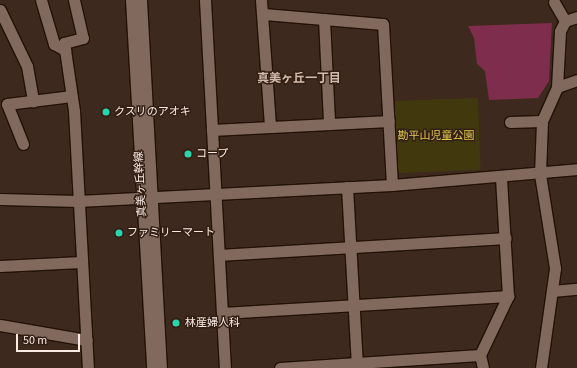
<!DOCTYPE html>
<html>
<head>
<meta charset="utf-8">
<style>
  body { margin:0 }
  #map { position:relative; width:577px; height:368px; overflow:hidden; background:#3d291e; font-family:"Source Sans 3","Noto Sans JP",sans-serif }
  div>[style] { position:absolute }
  .green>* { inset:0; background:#41390d; transform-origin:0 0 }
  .water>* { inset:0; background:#7e2e4c }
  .roads { filter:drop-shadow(1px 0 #231107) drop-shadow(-1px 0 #231107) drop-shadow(0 1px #231107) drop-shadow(0 -1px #231107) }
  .minor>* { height:11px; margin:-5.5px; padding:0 5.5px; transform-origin:5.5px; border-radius:5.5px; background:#81695d }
  .dots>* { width:11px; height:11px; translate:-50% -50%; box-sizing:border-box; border:2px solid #331f14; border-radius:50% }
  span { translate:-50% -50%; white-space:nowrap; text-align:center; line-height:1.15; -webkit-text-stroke:3px #331f14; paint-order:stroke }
  .poi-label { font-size:11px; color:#f9ebe4 }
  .left { translate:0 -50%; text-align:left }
  .park-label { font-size:11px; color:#e1c94c }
  .street-label { font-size:11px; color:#f9ebe4 }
  .neighbourhood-label { font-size:12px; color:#d4baac; font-weight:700 }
  .scale { position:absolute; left:16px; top:334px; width:64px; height:18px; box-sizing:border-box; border:2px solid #f9ebe4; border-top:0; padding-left:5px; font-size:12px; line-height:14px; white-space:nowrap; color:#f9ebe4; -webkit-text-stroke:3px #331f14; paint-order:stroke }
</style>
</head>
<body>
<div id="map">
  <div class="green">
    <i style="left:478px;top:98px;width:72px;height:86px;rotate:88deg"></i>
  </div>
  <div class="water">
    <i style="clip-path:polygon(552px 23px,549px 81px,538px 98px,489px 100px,485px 71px,477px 64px,474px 38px,468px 26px)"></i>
  </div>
  <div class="roads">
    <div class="minor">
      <i style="left:41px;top:0;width:46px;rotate:73.5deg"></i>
      <i style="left:54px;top:44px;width:13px;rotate:29deg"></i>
      <i style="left:74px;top:0;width:39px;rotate:77deg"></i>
      <i style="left:83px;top:38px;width:20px;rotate:165deg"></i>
      <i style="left:64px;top:43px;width:69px;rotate:81.6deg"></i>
      <i style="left:74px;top:111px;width:257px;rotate:86.9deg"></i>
      <i style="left:131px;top:0;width:369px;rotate:86.7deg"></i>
      <i style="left:141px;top:0;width:369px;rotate:86.9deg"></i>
      <i style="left:205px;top:0;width:369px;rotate:86.9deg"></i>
      <i style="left:261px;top:0;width:127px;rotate:85.9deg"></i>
      <i style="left:0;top:10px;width:62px;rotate:64.3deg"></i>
      <i style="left:27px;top:66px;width:36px;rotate:80deg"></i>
      <i style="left:264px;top:14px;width:119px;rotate:4.8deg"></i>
      <i style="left:383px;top:24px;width:161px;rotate:86.8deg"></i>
      <i style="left:324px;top:19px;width:104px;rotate:87.2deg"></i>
      <i style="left:565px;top:21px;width:13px;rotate:-18deg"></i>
      <i style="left:557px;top:87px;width:21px;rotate:-19deg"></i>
      <i style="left:510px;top:122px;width:32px;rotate:-2deg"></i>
      <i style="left:212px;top:130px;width:177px;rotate:-2.9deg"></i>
      <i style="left:23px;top:144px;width:43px;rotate:-111.8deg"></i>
      <i style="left:7px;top:104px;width:65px;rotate:-7deg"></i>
      <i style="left:347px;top:187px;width:177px;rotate:86.8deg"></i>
      <i style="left:0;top:199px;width:78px;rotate:1.5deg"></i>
      <i style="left:78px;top:201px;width:314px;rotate:-2.9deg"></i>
      <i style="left:392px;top:185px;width:186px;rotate:-4.9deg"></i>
      <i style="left:219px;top:255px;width:287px;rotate:-3.4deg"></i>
      <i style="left:0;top:266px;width:81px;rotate:-2.8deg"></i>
      <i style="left:552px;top:291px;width:25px;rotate:-5deg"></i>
      <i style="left:222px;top:313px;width:287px;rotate:-3.4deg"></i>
      <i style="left:0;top:325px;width:88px;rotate:9.8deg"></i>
      <i style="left:280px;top:368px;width:200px;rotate:-3.7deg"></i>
      <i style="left:483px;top:368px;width:13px;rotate:-103deg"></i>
      <i style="left:480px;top:355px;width:65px;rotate:-64.6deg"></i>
      <i style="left:508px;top:296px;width:119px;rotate:-93.4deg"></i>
      <i style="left:541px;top:368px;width:101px;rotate:-82deg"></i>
      <i style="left:555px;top:268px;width:95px;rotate:-99.1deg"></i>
      <i style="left:540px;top:174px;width:53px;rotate:-87.8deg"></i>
      <i style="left:542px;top:121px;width:37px;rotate:-66deg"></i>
      <i style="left:557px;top:87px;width:56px;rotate:-86.9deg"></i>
      <i style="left:560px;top:31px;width:11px;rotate:-63deg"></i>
      <i style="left:565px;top:21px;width:22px;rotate:-120deg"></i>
    </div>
  </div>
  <div class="dots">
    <i style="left:106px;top:112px;background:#29d5ad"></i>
    <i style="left:188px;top:154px;background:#29d5ad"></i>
    <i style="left:119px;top:233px;background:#29d5ad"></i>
    <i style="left:176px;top:323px;background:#29d5ad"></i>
  </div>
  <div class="poi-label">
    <span class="left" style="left:114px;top:112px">クスリのアオキ</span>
    <span class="left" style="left:196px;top:154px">コープ</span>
    <span class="left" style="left:127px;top:233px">ファミリーマート</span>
    <span class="left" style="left:185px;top:323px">林産婦人科</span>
  </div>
  <div class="park-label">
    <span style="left:436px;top:136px">勘平山児童公園</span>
  </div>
  <div class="street-label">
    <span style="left:141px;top:184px;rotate:-93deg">真美ヶ丘幹線</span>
  </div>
  <div class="neighbourhood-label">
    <span style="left:299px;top:79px">真美ヶ丘一丁目</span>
  </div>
  <div class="scale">50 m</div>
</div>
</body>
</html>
